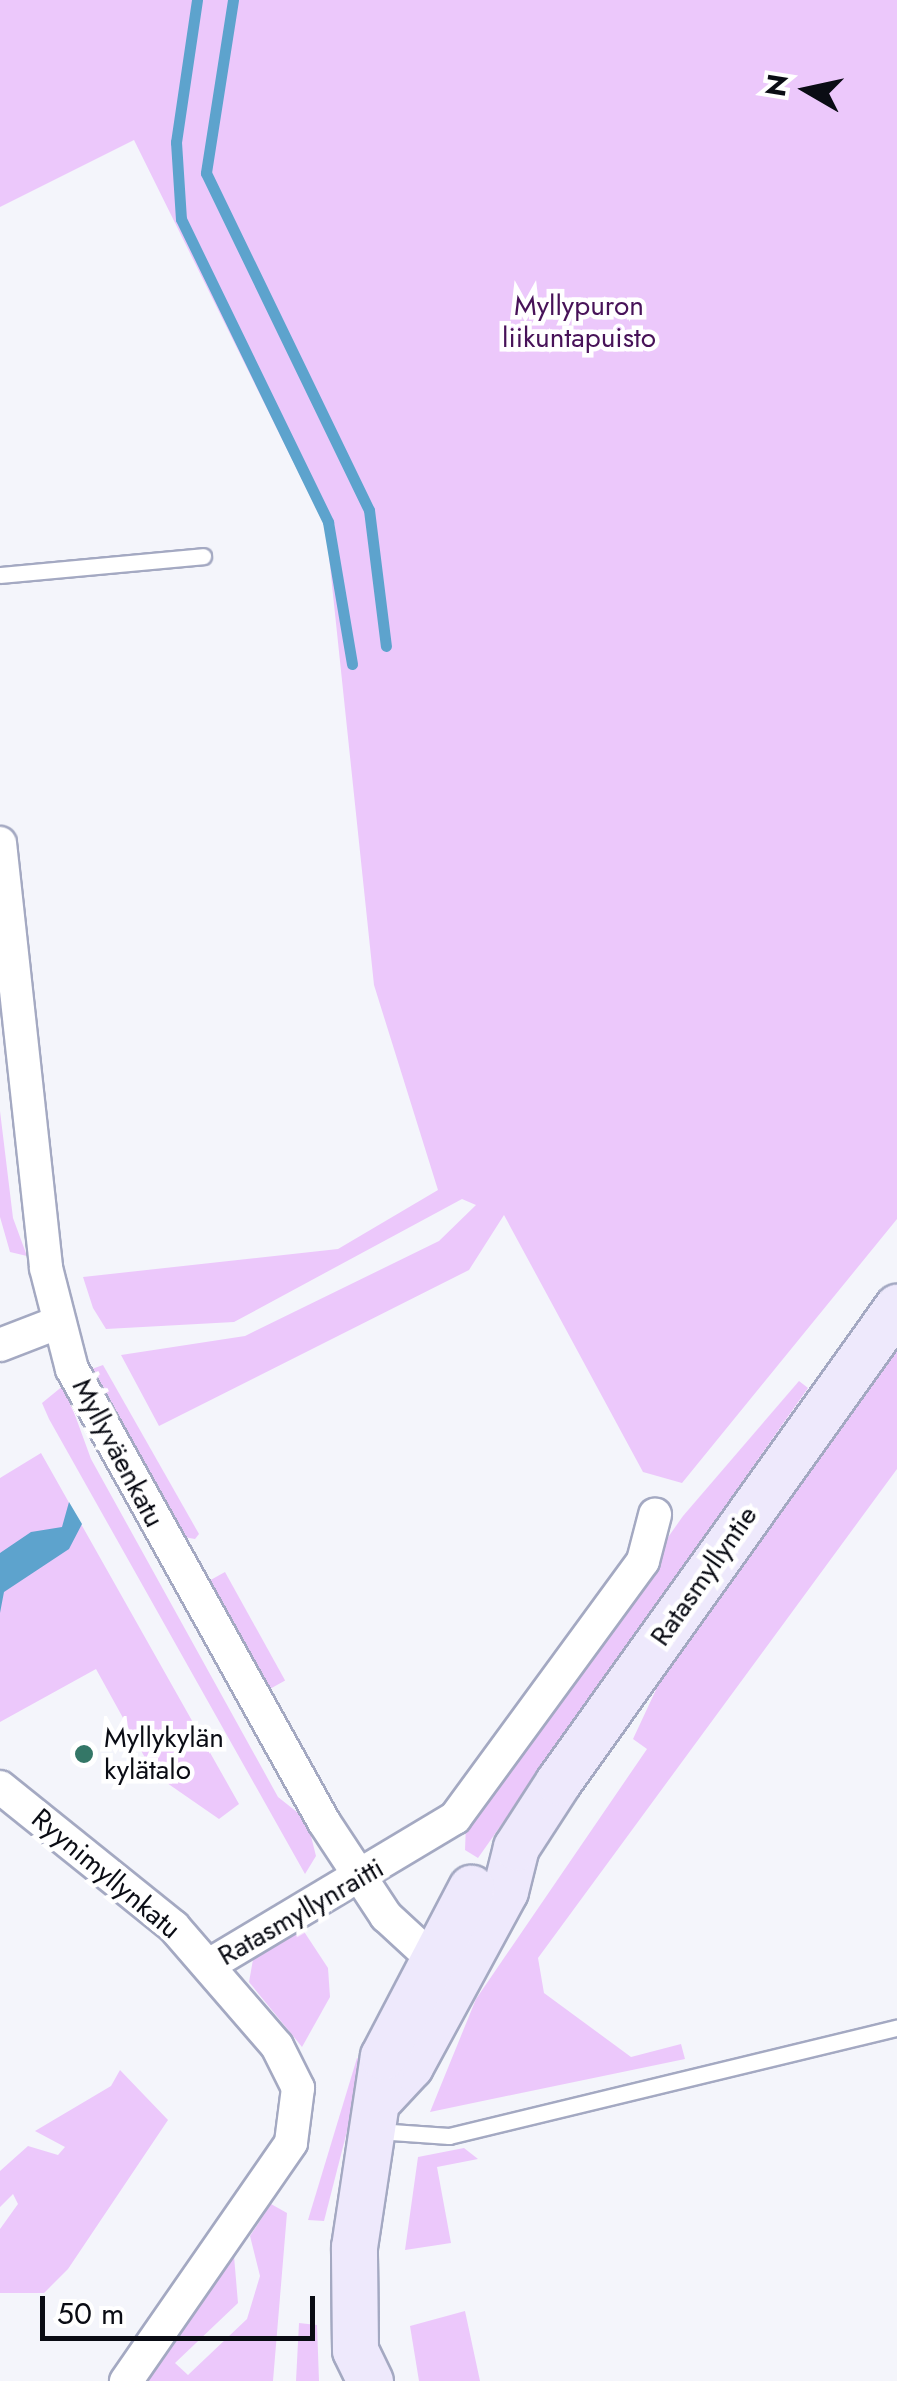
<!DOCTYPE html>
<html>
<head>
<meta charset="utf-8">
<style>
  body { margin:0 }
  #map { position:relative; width:897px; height:2381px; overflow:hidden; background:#f4f5fb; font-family:Jost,sans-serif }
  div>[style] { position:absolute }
  .green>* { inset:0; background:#ecc8fb; transform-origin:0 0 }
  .water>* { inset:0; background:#5da3cd }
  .stream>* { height:11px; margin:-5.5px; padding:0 5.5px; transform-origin:5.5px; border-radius:5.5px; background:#5da3cd }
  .roads { filter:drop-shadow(2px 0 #a4a9c2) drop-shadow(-2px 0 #a4a9c2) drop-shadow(0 2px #a4a9c2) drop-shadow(0 -2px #a4a9c2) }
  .lane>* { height:15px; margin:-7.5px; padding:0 7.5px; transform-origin:7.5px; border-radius:7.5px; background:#fff }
  .street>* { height:32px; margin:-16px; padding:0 16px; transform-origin:16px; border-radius:16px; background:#fff }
  .secondary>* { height:45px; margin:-22.5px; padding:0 22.5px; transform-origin:22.5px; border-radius:22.5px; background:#eee9fc }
  .dots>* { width:28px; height:28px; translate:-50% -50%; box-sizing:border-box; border:5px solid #fff; border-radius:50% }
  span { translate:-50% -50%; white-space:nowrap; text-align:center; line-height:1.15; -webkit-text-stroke:9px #fff; paint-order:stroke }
  .park-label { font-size:28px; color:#471258 }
  .street-label { font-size:28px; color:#0a0c14 }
  .poi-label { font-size:28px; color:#0a0c14 }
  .left { translate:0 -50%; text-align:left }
  .north { position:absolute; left:757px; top:40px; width:100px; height:100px; -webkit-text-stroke:8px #fff; paint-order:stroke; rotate:279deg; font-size:28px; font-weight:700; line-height:40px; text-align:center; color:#0a0c14 }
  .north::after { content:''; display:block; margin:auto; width:35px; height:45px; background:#0a0c14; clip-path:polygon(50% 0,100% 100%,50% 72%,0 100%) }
  .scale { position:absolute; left:40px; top:2296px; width:275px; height:45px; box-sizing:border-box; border:5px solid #0a0c14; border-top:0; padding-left:12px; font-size:30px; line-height:35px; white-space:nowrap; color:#0a0c14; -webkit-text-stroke:8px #fff; paint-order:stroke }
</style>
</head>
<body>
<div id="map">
  <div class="green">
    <i style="clip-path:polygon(0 0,897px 0,897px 1219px,682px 1483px,643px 1472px,504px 1215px,469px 1270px,159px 1426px,121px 1355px,245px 1336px,439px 1241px,476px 1205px,462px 1199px,234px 1322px,106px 1329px,93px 1308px,83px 1277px,338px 1249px,438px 1190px,374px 985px,326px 528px,134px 140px,0 207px)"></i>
    <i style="clip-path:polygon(0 1111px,13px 1218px,27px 1256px,10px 1252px,0 1217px)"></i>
    <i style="clip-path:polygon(897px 1338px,897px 1469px,538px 1958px,544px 1993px,631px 2057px,681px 2044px,685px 2059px,430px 2112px,476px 1999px,647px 1749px,633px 1739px,668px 1664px)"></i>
    <i style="clip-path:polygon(103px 1365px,199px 1534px,195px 1539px,184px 1537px,92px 1369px)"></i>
    <i style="clip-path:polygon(799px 1381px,808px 1388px,478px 1858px,465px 1850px,466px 1824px,683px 1516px)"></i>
    <i style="clip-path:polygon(64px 1385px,91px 1459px,278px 1797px,307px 1820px,316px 1856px,305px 1874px,49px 1419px,42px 1403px)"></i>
    <i style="clip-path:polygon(41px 1453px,239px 1804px,219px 1819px,154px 1774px,96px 1669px,0 1722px,0 1478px)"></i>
    <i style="left:225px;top:1572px;width:124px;height:17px;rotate:61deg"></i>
    <i style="clip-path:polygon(301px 1927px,328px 1968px,330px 1997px,302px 2047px,249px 1982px,254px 1954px)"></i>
    <i style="clip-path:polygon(357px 2058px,365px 2061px,324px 2221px,308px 2220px)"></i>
    <i style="clip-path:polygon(120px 2070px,168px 2120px,68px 2269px,44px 2293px,0 2293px,0 2229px,18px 2204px,13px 2194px,0 2207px,0 2171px,28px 2146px,58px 2155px,65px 2147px,35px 2131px,111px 2086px)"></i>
    <i style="clip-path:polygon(464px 2148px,478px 2159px,437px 2167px,451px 2243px,405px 2250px,418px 2157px)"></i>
    <i style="clip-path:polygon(271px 2204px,287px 2213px,273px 2381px,140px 2381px,234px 2256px,238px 2303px,175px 2363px,188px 2375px,247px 2319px,260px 2276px,250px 2236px)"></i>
    <i style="clip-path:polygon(465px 2311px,480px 2381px,419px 2381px,410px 2326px)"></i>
    <i style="clip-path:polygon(299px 2323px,317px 2325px,319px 2381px,296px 2381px)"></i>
  </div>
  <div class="water">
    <i style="clip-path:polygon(69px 1502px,82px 1524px,69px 1549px,4px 1592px,0 1613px,0 1553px,31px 1532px,62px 1527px)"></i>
  </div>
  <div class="stream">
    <i style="left:197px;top:0;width:144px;rotate:98.4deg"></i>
    <i style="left:176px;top:142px;width:77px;rotate:86.3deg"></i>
    <i style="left:181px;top:219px;width:337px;rotate:64.1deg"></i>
    <i style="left:328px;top:522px;width:144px;rotate:80.4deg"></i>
    <i style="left:233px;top:0;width:175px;rotate:98.9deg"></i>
    <i style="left:206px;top:173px;width:374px;rotate:64.2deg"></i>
    <i style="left:369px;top:510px;width:137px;rotate:82.9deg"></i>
  </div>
  <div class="roads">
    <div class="lane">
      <i style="left:0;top:575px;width:204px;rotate:-5.3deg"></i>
      <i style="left:377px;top:2131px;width:72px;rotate:4deg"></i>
      <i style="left:449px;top:2136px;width:461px;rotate:-13.6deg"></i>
    </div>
    <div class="street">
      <i style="left:0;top:843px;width:427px;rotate:83.8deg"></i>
      <i style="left:46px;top:1268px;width:104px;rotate:75.6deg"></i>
      <i style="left:72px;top:1369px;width:518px;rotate:60.91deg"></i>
      <i style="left:324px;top:1822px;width:113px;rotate:56.6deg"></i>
      <i style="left:386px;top:1916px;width:87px;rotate:42.7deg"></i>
      <i style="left:0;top:1345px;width:61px;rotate:-21.1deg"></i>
      <i style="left:0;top:1787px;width:223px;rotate:38.8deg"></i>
      <i style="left:174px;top:1927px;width:157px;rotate:49.1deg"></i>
      <i style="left:277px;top:2046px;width:47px;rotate:63.4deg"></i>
      <i style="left:298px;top:2088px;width:55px;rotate:97.3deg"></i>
      <i style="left:291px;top:2143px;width:290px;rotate:124.7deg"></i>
      <i style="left:209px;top:1965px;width:287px;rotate:-30.9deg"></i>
      <i style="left:455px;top:1818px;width:318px;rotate:-53.8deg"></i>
      <i style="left:643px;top:1561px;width:48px;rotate:-75.4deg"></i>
    </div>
    <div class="secondary">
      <i style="left:382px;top:2096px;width:41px;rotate:-47deg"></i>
      <i style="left:410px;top:2066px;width:199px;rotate:-61.5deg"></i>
      <i style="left:505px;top:1891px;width:45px;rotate:-76deg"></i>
      <i style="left:516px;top:1847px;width:77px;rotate:-57.1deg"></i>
      <i style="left:558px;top:1782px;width:584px;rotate:-54.49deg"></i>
      <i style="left:370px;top:2381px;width:34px;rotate:-116deg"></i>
      <i style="left:355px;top:2350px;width:103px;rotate:-90.6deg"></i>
      <i style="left:354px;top:2247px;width:193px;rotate:-81.4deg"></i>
      <i style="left:383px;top:2056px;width:190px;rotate:-62.4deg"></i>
    </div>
  </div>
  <div class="dots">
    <i style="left:84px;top:1754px;background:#347767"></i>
  </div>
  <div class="park-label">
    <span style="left:579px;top:322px">Myllypuron<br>liikuntapuisto</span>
  </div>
  <div class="street-label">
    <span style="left:118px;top:1453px;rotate:62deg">Myllyväenkatu</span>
    <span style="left:704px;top:1576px;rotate:-55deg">Ratasmyllyntie</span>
    <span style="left:106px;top:1874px;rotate:40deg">Ryynimyllynkatu</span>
    <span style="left:301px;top:1912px;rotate:-30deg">Ratasmyllynraitti</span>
  </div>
  <div class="poi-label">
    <span class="left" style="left:104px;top:1754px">Myllykylän<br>kylätalo</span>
  </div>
  <div class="north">N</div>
  <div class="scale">50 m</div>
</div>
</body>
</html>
